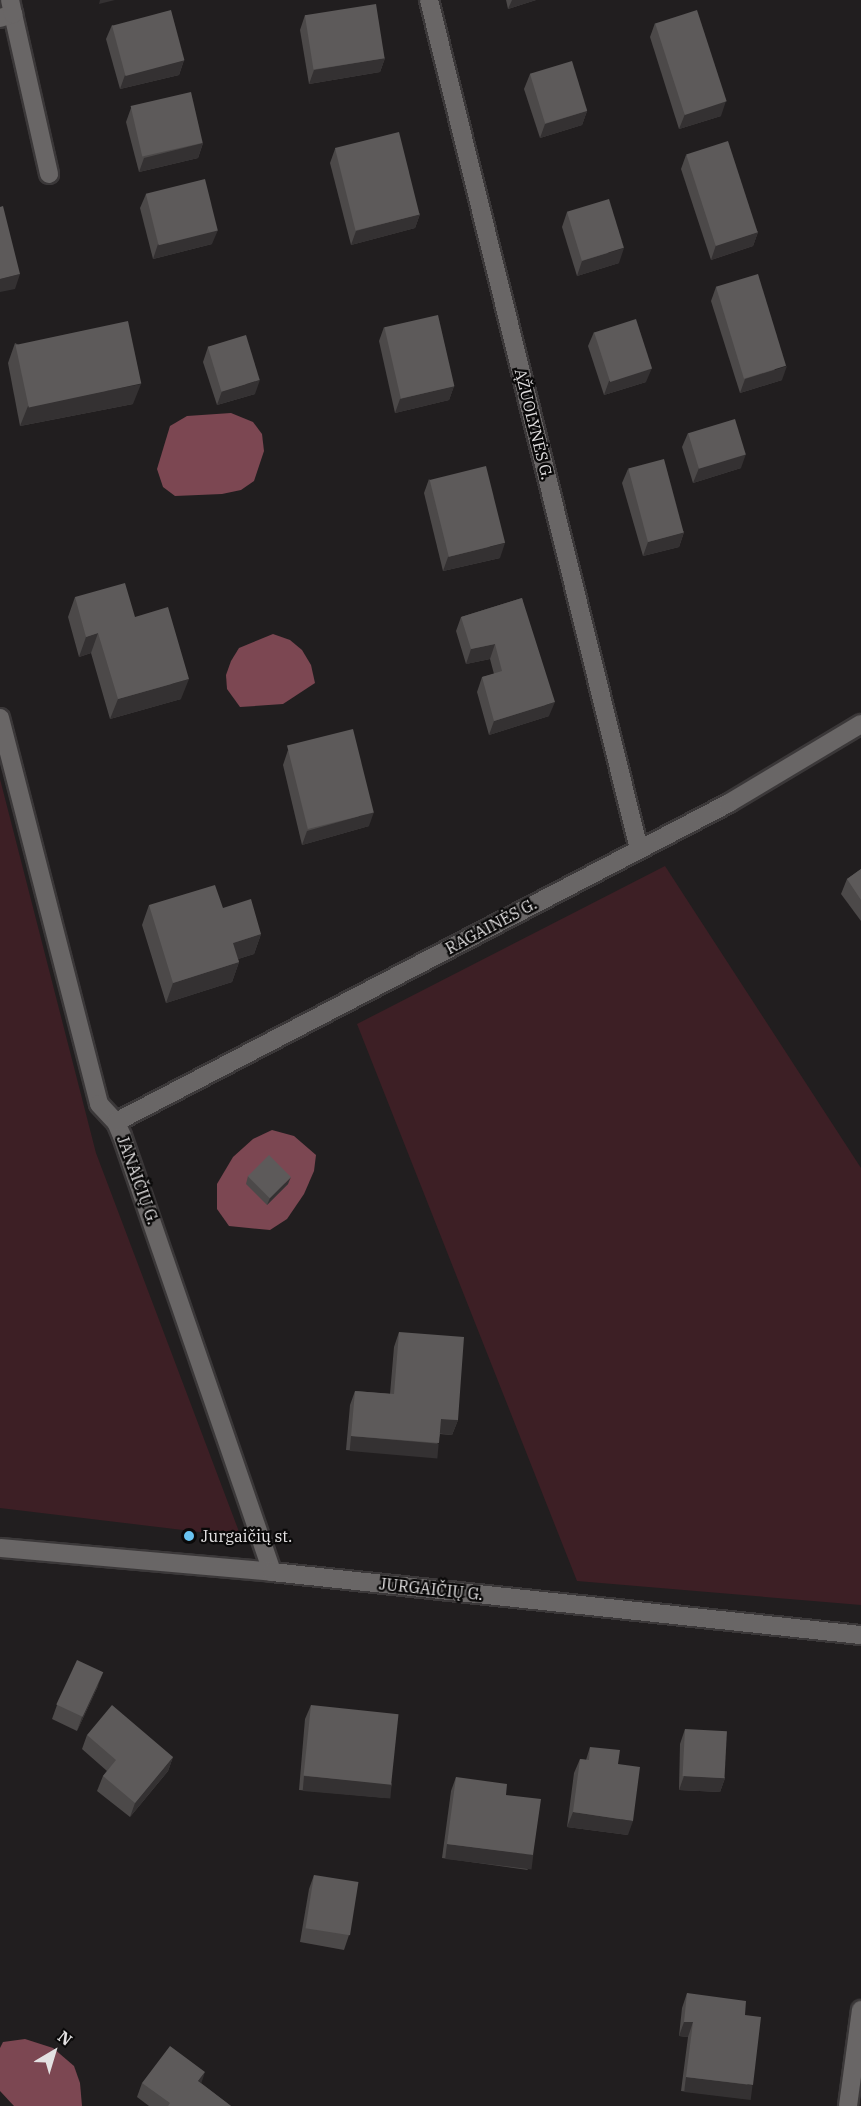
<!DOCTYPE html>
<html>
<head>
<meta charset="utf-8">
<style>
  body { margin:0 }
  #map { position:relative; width:861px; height:2106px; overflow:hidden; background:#211e1f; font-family:"IBM Plex Serif",serif }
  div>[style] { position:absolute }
  .green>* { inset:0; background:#3d1f25 }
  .water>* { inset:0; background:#7c4752 }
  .roads { filter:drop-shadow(2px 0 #3b3839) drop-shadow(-2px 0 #3b3839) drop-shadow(0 2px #3b3839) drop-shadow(0 -2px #3b3839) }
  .lane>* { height:18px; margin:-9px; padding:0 9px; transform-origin:9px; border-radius:9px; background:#696666 }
  .street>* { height:18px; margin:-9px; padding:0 9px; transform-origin:9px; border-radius:9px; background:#696666 }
  .wall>* { inset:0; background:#4c4949 }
  .shaded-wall>* { inset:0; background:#343132; transform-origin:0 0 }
  .building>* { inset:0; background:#5d5a5a; transform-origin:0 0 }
  .dots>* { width:16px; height:16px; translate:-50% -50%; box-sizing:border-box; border:3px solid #0a0909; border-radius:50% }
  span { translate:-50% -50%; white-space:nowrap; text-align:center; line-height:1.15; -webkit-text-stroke:4.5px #0a0909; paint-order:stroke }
  .street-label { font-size:16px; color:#e3e1e2 }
  .poi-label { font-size:16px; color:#e3e1e2 }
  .left { translate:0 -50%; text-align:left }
  .north { position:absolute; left:24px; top:2022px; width:60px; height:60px; -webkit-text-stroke:4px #0a0909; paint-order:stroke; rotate:38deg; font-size:16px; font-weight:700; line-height:24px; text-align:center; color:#e3e1e2 }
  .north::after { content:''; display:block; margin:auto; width:21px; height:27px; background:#e3e1e2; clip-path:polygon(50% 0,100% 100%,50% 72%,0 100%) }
</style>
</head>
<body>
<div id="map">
  <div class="green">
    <i style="clip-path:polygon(0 779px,96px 1153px,241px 1537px,0 1508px)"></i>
    <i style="clip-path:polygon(665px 866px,861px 1168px,861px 1605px,577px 1581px,357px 1024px)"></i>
  </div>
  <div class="water">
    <i style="clip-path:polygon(231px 413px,253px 422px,262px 434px,264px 451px,254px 481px,241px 490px,222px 494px,175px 496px,163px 487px,157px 469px,170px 426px,187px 416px)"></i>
    <i style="clip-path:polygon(273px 634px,290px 640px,302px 650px,311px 665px,315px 683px,283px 704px,240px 707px,227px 689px,226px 675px,231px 661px,239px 648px)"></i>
    <i style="clip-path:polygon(272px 1130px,294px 1136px,316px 1155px,314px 1171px,304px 1194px,287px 1219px,270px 1230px,229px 1226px,217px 1209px,217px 1184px,233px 1157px,253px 1139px)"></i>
    <i style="clip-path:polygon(25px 2039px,53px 2048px,74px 2066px,80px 2083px,82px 2106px,14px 2106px,0 2091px,0 2048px,3px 2042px)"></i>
  </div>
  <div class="roads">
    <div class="lane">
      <i style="left:13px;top:14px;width:164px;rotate:77.3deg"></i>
    </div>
    <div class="street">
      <i style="left:429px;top:0;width:875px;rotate:76.11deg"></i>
      <i style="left:0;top:18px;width:14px;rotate:-17deg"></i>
      <i style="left:13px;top:14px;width:14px;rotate:-102deg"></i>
      <i style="left:0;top:718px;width:398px;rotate:75.6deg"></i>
      <i style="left:99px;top:1104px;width:25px;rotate:47deg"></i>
      <i style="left:116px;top:1122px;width:15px;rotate:67deg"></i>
      <i style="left:122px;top:1136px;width:461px;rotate:71deg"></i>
      <i style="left:116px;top:1122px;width:691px;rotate:-27.49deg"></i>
      <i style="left:729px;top:803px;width:154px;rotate:-30.9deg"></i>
      <i style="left:0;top:1548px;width:273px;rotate:5deg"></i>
      <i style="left:272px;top:1572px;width:592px;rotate:6.11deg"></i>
      <i style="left:848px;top:2106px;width:97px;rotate:-82.3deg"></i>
    </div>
  </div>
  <div class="wall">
    <i style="clip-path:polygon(506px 0,536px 0,508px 9px)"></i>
    <i style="clip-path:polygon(305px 15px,385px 58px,380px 72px,309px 84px,300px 30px)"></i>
    <i style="clip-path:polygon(655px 23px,721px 116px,679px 129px,650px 37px)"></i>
    <i style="clip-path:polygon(112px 25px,184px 60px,179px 75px,120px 89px,106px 39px)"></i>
    <i style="clip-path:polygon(530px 74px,587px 111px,582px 125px,540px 138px,524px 89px)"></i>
    <i style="clip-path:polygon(131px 108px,203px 143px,198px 158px,139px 172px,126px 122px)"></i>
    <i style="clip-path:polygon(335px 149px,420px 214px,415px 228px,351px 245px,330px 163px)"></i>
    <i style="clip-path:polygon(686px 155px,758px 232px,753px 246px,711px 260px,681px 169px)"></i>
    <i style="clip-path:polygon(146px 194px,212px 244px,153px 259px,140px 208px)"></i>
    <i style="clip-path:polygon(567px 212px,619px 263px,577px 276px,562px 227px)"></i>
    <i style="clip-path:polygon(716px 287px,782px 380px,740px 393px,711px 301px)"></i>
    <i style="clip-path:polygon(384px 327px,454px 386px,449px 400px,395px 413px,379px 341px)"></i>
    <i style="clip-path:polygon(594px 332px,646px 382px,604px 395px,588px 346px)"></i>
    <i style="clip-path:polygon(15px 343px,133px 404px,20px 426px,8px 363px)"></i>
    <i style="clip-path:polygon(208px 347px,255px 394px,217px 405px,203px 362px)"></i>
    <i style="clip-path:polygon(688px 433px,741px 468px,693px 483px,682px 447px)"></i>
    <i style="clip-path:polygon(628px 469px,684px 532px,679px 547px,643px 556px,622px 483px)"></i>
    <i style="clip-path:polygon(429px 479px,500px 558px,443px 571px,424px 493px)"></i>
    <i style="clip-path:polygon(75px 597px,135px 617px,181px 699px,110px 719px,91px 653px,79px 657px,68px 617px)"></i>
    <i style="clip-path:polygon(522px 598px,549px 716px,489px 735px,477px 692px,482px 677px,494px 674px,490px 659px,466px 664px,456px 631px,461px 617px)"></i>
    <i style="clip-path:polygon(288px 750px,369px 826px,302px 845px,283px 765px)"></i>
    <i style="clip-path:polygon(861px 869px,861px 921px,841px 894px,847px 879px)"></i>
    <i style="clip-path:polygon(149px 905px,223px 908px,261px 934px,254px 954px,238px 959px,239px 962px,232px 982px,166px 1003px,142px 925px)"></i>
    <i style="clip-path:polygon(248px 1176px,288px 1184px,267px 1205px,246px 1184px)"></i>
    <i style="clip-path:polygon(399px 1332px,458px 1420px,452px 1435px,440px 1434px,434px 1457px,346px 1450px,350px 1405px,355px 1391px,390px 1394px,394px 1347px)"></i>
    <i style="clip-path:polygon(98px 1686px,77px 1731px,52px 1719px,57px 1705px)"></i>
    <i style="clip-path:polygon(311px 1705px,392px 1784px,387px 1798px,299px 1790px,305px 1719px)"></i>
    <i style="clip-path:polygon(685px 1729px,725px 1778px,720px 1792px,679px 1790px,680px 1744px)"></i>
    <i style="clip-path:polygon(87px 1735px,173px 1757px,168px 1771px,130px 1817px,97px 1791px,103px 1776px,107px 1771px,82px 1749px)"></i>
    <i style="clip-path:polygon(590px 1747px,628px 1835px,567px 1827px,574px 1773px,580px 1759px,586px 1760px)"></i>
    <i style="clip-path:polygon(456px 1777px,528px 1870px,442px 1858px,451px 1791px)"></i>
    <i style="clip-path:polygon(314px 1875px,349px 1935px,344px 1950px,300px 1942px,309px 1889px)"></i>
    <i style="clip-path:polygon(687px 1993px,745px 2015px,748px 2099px,681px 2091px,688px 2037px,679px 2036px,682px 2008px)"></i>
    <i style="clip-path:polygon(142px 2083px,201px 2083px,231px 2106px,149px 2106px,137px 2097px)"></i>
  </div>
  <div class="shaded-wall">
    <i style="clip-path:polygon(100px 0,115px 0,99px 4px)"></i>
    <i style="clip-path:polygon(512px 0,536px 0,508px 9px)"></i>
    <i style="clip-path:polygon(385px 58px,380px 72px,309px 84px,314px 70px)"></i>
    <i style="clip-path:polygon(184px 60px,179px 75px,120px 89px,125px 75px)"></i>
    <i style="clip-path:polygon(726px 101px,721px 116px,679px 129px,685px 114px)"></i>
    <i style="clip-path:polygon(587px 111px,582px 125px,540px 138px,545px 124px)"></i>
    <i style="clip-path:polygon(203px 143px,198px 158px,139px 172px,144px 158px)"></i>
    <i style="clip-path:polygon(420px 214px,415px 228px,351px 245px,356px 231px)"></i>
    <i style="clip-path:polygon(218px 230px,212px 244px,153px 259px,158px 244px)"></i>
    <i style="clip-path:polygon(758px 232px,753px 246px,711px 260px,716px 245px)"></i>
    <i style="clip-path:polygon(624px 248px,619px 263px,577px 276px,582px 261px)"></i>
    <i style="clip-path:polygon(20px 274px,15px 289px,0 292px,0 279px)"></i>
    <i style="clip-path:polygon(787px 366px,782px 380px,740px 393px,745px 379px)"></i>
    <i style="clip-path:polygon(652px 368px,646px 382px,604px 395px,609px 381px)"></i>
    <i style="clip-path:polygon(260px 380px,255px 394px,217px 405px,222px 391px)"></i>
    <i style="clip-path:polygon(141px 384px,133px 404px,20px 426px,28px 406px)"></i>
    <i style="clip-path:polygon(454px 386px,449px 400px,395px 413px,400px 399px)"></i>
    <i style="clip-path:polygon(746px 454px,741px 468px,693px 483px,699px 468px)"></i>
    <i style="clip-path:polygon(684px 532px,679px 547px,643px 556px,648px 542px)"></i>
    <i style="clip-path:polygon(505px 543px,500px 558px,443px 571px,448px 557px)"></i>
    <i style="clip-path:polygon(98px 633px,91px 653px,79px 657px,86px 637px)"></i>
    <i style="clip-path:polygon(495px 644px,490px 659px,466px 664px,471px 649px)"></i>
    <i style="clip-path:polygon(189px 679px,181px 699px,110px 719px,118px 699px)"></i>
    <i style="clip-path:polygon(555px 702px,549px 716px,489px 735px,494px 721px)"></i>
    <i style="clip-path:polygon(374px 812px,369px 826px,302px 845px,307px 831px)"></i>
    <i style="clip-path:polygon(261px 934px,254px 954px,225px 963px,233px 943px)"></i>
    <i style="clip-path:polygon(239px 962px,232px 982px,166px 1003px,173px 983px)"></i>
    <i style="clip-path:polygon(291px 1177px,288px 1184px,267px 1205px,270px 1198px)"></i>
    <i style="clip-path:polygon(441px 1419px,458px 1420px,452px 1435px,436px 1433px)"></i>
    <i style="left:351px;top:1436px;width:88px;height:15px;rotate:5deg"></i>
    <i style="clip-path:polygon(103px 1672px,98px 1686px,77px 1731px,82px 1717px)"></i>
    <i style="clip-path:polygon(173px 1757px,168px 1771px,130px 1817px,135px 1803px)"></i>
    <i style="left:304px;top:1776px;width:88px;height:15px;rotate:5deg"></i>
    <i style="clip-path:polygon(684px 1776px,725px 1778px,720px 1792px,679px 1790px)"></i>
    <i style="clip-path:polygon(573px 1812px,633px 1821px,628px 1835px,567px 1827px)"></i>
    <i style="left:447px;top:1844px;width:87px;height:15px;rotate:7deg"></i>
    <i style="clip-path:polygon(684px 2022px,693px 2022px,688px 2037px,679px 2036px)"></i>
    <i style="clip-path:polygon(205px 2072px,200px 2087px,198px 2081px)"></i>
    <i style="left:686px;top:2077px;width:67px;height:15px;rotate:7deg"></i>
  </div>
  <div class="building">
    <i style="left:376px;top:4px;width:55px;height:72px;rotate:81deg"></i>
    <i style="left:171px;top:10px;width:52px;height:61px;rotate:75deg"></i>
    <i style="left:697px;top:10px;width:96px;height:44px;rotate:72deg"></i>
    <i style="left:572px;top:61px;width:52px;height:44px;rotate:73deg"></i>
    <i style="left:191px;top:92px;width:52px;height:62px;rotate:77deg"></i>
    <i style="left:399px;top:132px;width:85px;height:66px;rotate:76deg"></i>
    <i style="left:728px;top:141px;width:96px;height:44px;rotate:72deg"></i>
    <i style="left:205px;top:179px;width:53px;height:61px;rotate:76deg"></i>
    <i style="left:609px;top:199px;width:51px;height:44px;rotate:73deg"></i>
    <i style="clip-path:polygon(3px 206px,20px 274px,0 279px,0 207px)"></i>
    <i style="left:758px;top:274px;width:96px;height:44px;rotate:73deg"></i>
    <i style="left:438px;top:315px;width:73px;height:55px;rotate:77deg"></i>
    <i style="left:636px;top:319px;width:52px;height:44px;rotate:72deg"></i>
    <i style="left:128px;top:321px;width:64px;height:115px;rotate:78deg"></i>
    <i style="left:246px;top:335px;width:47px;height:40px;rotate:73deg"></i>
    <i style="left:735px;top:419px;width:37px;height:49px;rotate:73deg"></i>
    <i style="left:664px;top:459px;width:76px;height:37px;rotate:75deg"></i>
    <i style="left:486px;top:466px;width:79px;height:58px;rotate:76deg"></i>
    <i style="clip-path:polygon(125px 583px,135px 617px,168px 607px,189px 679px,118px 699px,98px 633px,86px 637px,75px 597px)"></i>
    <i style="clip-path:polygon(522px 598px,555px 702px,494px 721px,482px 677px,502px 671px,495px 644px,471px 649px,461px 617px)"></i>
    <i style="left:353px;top:729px;width:86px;height:68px;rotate:76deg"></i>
    <i style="clip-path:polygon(861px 869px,861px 900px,847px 879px)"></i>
    <i style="clip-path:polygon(215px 885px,223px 908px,251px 899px,261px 934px,233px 943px,239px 962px,173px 983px,149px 905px)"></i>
    <i style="left:269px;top:1155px;width:31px;height:30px;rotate:45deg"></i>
    <i style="clip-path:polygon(399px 1332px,464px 1337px,458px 1420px,441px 1419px,439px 1443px,351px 1436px,355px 1391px,394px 1394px)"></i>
    <i style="left:77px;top:1660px;width:29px;height:49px;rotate:25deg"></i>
    <i style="clip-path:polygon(112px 1705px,173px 1757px,135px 1803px,103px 1776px,116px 1760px,87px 1735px)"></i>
    <i style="left:311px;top:1705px;width:88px;height:71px;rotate:6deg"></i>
    <i style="left:685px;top:1729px;width:42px;height:47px;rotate:3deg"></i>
    <i style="clip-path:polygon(590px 1747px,620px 1750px,618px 1764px,640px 1767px,633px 1821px,573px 1812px,580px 1759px,589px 1760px)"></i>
    <i style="clip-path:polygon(456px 1777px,507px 1784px,506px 1795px,541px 1799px,533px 1855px,447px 1844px)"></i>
    <i style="left:314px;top:1875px;width:45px;height:54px;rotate:9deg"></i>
    <i style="clip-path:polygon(687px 1993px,746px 2001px,745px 2015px,761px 2017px,753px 2085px,686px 2077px,693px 2022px,684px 2022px)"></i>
    <i style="clip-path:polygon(170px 2046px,205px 2072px,198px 2081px,231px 2106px,168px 2106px,170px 2103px,142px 2083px)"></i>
  </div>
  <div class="dots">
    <i style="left:189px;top:1536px;background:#69c3f1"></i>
  </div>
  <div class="street-label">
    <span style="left:534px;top:424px;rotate:76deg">ĄŽUOLYNĖS G.</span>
    <span style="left:491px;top:926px;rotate:-28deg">RAGAINĖS G.</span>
    <span style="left:138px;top:1180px;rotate:70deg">JANAIČIŲ G.</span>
    <span style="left:431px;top:1589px;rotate:6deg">JURGAIČIŲ G.</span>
  </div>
  <div class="poi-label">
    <span class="left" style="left:201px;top:1536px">Jurgaičių st.</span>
  </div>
  <div class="north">N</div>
</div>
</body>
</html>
